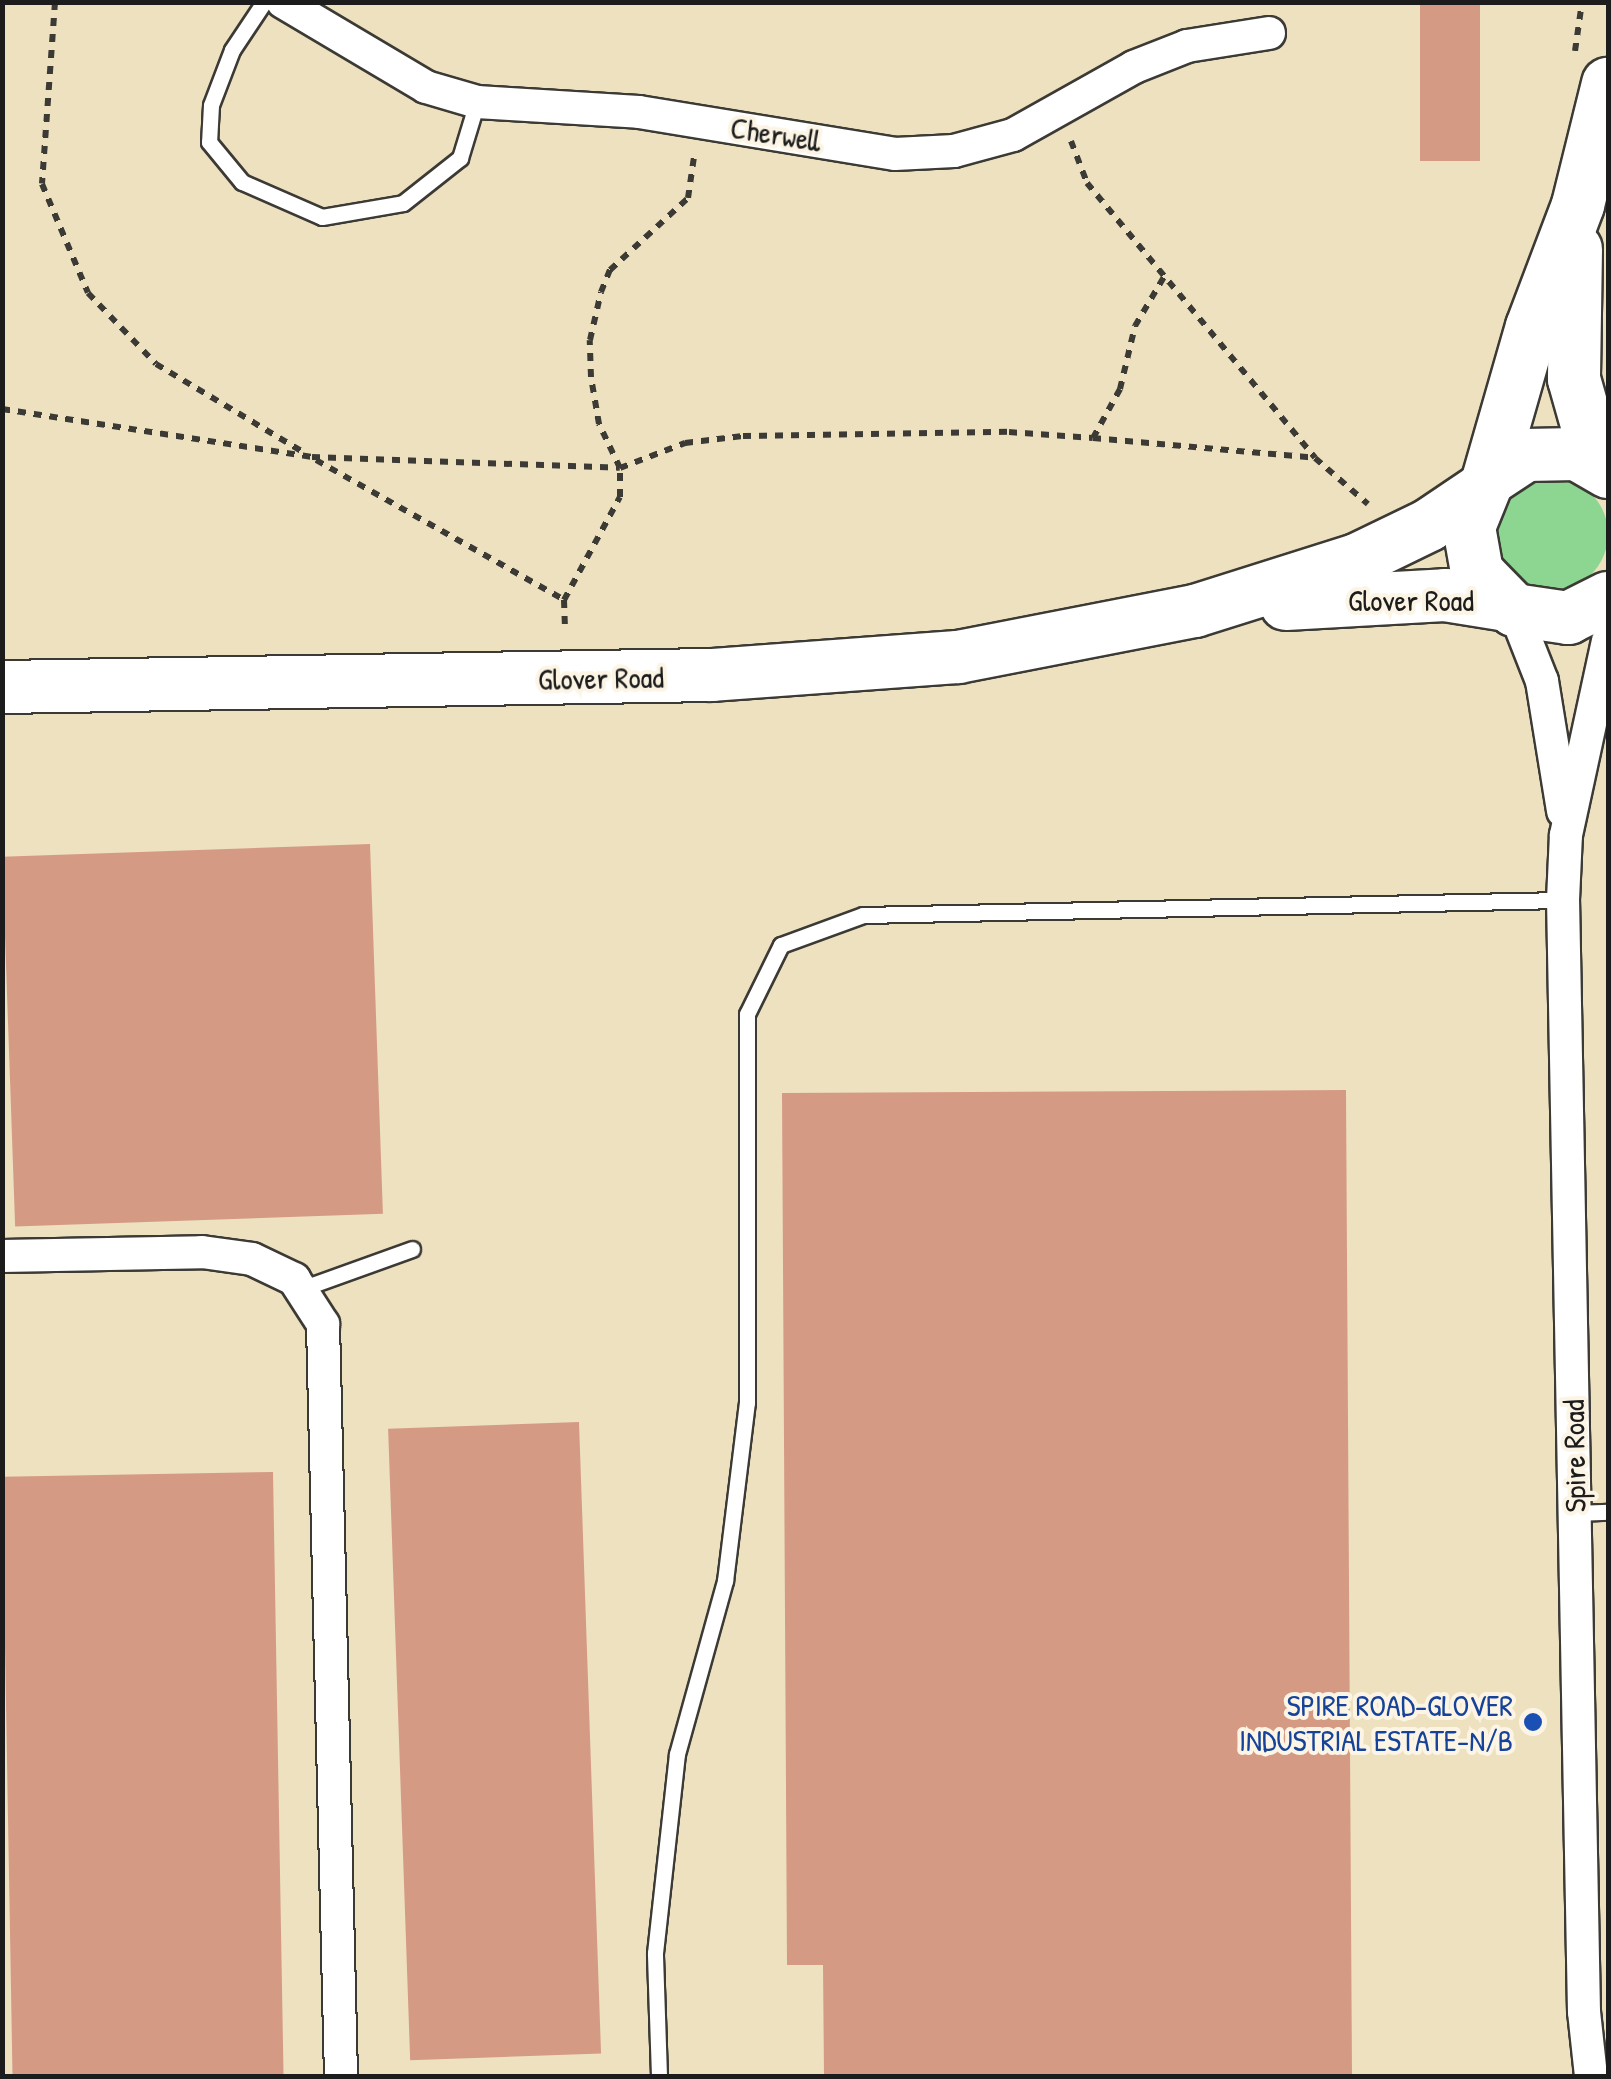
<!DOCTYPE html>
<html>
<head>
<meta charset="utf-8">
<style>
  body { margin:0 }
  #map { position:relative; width:1611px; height:2079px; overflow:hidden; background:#eee1c0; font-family:"Patrick Hand",sans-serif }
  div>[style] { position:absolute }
  .green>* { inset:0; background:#8dd692 }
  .round { border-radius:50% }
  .building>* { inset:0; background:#d49a84; transform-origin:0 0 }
  .path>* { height:6px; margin-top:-3px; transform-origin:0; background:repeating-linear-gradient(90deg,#3c3a35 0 8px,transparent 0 16px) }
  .roads { filter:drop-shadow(2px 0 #3c3a35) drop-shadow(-2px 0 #3c3a35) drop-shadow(0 2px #3c3a35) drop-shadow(0 -2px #3c3a35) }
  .lane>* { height:15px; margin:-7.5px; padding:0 7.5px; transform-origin:7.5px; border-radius:7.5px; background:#fff }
  .street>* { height:32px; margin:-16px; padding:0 16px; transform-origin:16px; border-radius:16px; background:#fff }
  .primary>* { height:52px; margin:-26px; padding:0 26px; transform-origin:26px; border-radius:26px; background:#fff }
  .dots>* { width:28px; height:28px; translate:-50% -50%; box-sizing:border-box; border:5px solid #fcf5e5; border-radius:50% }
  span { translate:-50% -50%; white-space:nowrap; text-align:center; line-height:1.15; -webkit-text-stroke:8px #fcf5e5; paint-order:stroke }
  .street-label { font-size:30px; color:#1c1c1c }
  .transit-label { font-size:30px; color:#164399 }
  .right { translate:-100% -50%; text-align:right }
  .frame { position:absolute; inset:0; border:5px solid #1c1c1c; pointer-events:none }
</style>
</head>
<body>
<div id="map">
  <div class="green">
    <i class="round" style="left:1494px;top:477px;width:114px;height:114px"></i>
  </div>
  <div class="building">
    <i style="left:1420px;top:2px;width:60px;height:159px"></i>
    <i style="left:370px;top:844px;width:370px;height:368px;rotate:88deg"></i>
    <i style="clip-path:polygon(1346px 1090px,1352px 2076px,824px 2076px,823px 1965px,787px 1965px,782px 1093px)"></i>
    <i style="left:579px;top:1422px;width:632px;height:191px;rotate:88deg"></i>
    <i style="left:273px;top:1472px;width:604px;height:271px;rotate:89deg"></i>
  </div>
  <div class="path">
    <i style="left:55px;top:2px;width:182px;rotate:94.1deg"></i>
    <i style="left:42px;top:184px;width:118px;rotate:67.1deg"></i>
    <i style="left:88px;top:293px;width:98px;rotate:46.2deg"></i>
    <i style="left:156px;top:364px;width:174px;rotate:30.9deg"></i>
    <i style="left:1575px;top:51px;width:49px;rotate:-81.9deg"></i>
    <i style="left:1071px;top:141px;width:45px;rotate:69.1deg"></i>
    <i style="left:1087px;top:183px;width:357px;rotate:50.3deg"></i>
    <i style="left:2px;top:409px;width:314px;rotate:8.8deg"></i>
    <i style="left:312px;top:457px;width:308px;rotate:2deg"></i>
    <i style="left:620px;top:468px;width:70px;rotate:-21deg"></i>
    <i style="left:685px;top:443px;width:58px;rotate:-6.9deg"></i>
    <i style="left:743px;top:436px;width:266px;rotate:-0.9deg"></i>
    <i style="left:1009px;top:432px;width:84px;rotate:4.1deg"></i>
    <i style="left:1093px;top:438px;width:223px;rotate:5.1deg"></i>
    <i style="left:1315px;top:458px;width:70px;rotate:41deg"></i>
    <i style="left:1093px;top:438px;width:56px;rotate:-61.1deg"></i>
    <i style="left:1120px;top:389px;width:65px;rotate:-76.6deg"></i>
    <i style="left:1135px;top:326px;width:59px;rotate:-59.5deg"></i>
    <i style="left:316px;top:460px;width:285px;rotate:29.4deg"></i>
    <i style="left:564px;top:600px;width:32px;rotate:88deg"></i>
    <i style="left:564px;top:600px;width:117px;rotate:-61.5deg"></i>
    <i style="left:620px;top:497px;width:29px;rotate:-90deg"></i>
    <i style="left:620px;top:468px;width:49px;rotate:-115.5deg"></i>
    <i style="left:599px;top:424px;width:48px;rotate:-99.7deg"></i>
    <i style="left:591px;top:377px;width:37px;rotate:-92deg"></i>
    <i style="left:590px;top:340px;width:49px;rotate:-77.1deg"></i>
    <i style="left:601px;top:292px;width:24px;rotate:-68deg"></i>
    <i style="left:610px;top:270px;width:106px;rotate:-42.7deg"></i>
    <i style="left:688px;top:198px;width:41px;rotate:-81.7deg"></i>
  </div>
  <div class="roads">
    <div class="lane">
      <i style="left:264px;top:2px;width:58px;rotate:123.7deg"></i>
      <i style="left:232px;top:50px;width:59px;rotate:110.9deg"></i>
      <i style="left:211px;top:105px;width:37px;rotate:93deg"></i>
      <i style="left:209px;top:142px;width:52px;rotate:50.5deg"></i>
      <i style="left:242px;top:182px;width:87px;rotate:23.6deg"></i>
      <i style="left:322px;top:217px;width:82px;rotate:-9.8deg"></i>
      <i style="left:403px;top:203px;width:73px;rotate:-38.3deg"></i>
      <i style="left:460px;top:158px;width:59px;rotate:-73.1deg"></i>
      <i style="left:301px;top:1289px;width:118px;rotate:-19.8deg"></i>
      <i style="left:1575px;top:1513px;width:33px;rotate:-2deg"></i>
      <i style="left:659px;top:2076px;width:123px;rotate:-91.9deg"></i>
      <i style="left:655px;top:1953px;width:200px;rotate:-83.7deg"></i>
      <i style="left:677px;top:1754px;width:180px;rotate:-74.5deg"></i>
      <i style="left:725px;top:1581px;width:179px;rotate:-83deg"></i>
      <i style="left:747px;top:1403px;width:389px;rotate:-90deg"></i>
      <i style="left:747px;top:1014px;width:77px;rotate:-63.8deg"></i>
      <i style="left:781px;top:945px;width:87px;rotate:-20.1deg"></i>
      <i style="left:863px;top:915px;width:700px;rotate:-1.23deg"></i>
    </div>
    <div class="street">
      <i style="left:283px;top:2px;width:166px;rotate:30.7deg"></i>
      <i style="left:426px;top:87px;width:53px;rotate:16.4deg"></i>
      <i style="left:477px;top:102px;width:162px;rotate:3.5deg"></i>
      <i style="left:639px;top:112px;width:259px;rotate:9.3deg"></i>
      <i style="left:895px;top:154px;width:59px;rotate:-2.9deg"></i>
      <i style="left:954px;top:151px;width:61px;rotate:-15.2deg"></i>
      <i style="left:1013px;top:135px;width:139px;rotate:-29.3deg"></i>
      <i style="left:1134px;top:67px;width:57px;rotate:-21.6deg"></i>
      <i style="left:1187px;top:46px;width:83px;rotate:-9deg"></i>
      <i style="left:1514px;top:610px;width:76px;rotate:68.5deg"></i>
      <i style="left:1542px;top:681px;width:132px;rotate:80.8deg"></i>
      <i style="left:2px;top:1256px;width:200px;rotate:-1.1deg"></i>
      <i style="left:202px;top:1252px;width:50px;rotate:8deg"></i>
      <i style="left:252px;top:1259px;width:47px;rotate:25.5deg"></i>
      <i style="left:294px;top:1279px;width:54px;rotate:57.2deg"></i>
      <i style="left:323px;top:1324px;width:752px;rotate:88.63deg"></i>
      <i style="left:1591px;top:2076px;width:64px;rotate:-96.2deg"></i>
      <i style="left:1584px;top:2012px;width:1112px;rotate:-91.08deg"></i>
      <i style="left:1563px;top:900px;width:65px;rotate:-87.4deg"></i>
      <i style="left:1566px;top:835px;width:199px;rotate:-77.8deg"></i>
    </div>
    <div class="primary">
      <i style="left:1576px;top:249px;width:130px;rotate:90.9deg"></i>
      <i style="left:1574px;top:379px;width:88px;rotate:74.2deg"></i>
      <i style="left:1608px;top:472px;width:36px;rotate:-150deg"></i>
      <i style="left:1577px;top:454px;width:51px;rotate:178.9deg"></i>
      <i style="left:1526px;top:455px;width:45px;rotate:146.7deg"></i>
      <i style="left:1488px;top:480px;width:51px;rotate:112deg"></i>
      <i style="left:1469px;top:527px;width:46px;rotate:79.9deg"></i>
      <i style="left:1477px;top:572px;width:53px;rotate:45.8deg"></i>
      <i style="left:1514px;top:610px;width:55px;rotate:8.4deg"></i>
      <i style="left:1568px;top:618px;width:45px;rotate:-26.6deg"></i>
      <i style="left:1488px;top:480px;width:159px;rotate:-74deg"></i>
      <i style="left:1532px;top:327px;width:130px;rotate:-69.3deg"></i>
      <i style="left:1578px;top:205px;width:125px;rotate:-76.1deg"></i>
      <i style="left:1286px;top:604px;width:159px;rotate:-3.2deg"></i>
      <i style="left:1445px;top:595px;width:63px;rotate:9.2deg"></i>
      <i style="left:2px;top:687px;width:710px;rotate:-0.97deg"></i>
      <i style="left:712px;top:675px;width:247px;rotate:-4.2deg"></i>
      <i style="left:958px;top:657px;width:241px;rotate:-11deg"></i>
      <i style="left:1195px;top:611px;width:170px;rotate:-17.5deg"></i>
      <i style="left:1357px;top:560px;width:80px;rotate:-25.9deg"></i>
      <i style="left:1429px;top:525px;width:63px;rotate:-33.9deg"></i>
    </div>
  </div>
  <div class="dots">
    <i style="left:1533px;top:1722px;background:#1a4fb4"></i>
  </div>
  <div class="street-label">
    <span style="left:776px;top:134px;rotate:9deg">Cherwell</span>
    <span style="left:1411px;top:600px">Glover Road</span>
    <span style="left:601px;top:678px;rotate:-1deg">Glover Road</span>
    <span style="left:1574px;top:1456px;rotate:-91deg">Spire Road</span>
  </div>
  <div class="transit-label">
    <span class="right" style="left:1513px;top:1722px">SPIRE ROAD-GLOVER<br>INDUSTRIAL ESTATE-N/B</span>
  </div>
  <div class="frame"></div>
</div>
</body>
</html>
